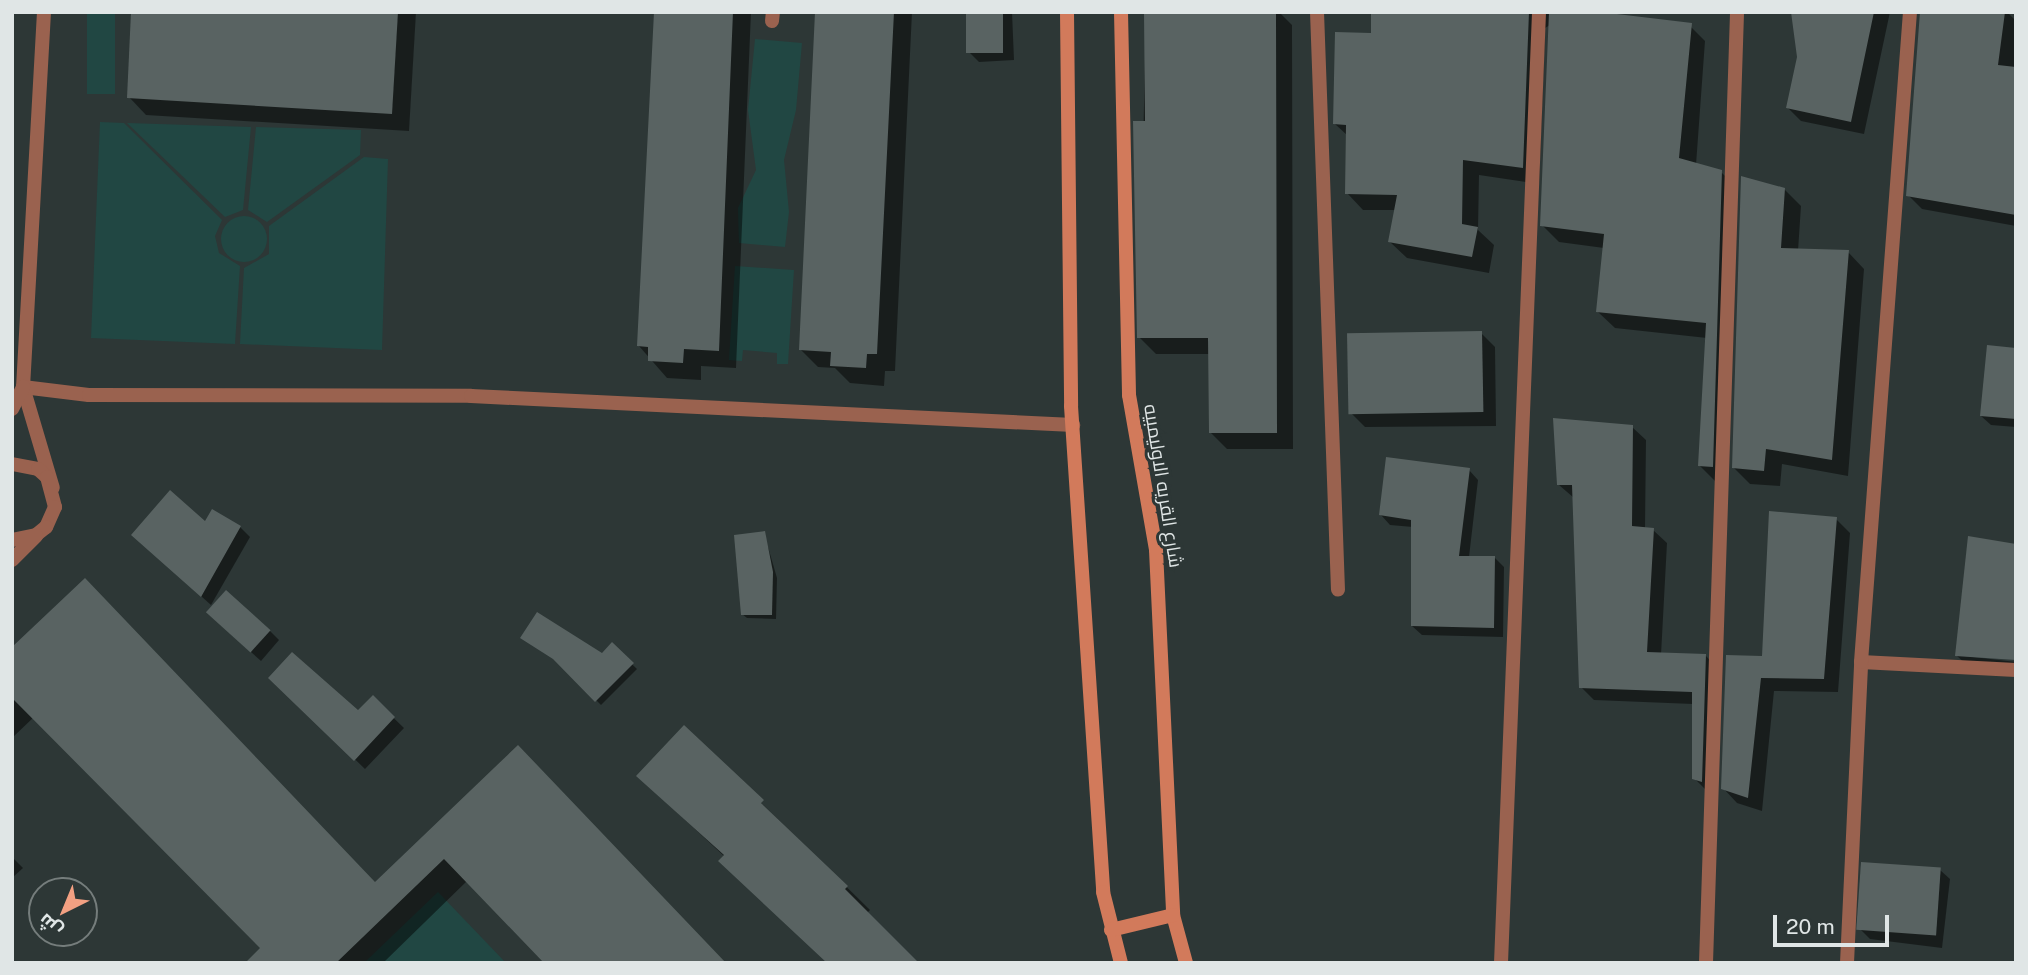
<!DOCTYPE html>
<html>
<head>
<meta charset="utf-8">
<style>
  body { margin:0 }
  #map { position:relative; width:2028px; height:975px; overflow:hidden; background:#2d3736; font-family:"Public Sans",Cairo,sans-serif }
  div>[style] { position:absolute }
  .green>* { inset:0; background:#214743; transform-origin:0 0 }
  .round { border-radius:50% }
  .shadow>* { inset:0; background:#0007 }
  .building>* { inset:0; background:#596362; transform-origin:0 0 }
  .street>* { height:14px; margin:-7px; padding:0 7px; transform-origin:7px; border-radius:7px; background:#9a624f }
  .secondary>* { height:14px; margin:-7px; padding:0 7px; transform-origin:7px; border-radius:7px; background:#d27a5b }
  span { translate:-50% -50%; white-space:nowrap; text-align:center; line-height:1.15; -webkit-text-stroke:6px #2d3736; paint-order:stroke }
  .street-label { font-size:19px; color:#e0e6e6 }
  .frame { position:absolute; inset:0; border:14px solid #e0e6e6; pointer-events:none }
  .north { position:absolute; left:28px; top:877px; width:70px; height:70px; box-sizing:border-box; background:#2d3736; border:2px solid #757d7c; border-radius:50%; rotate:223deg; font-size:19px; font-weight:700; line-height:28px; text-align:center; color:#e0e6e6 }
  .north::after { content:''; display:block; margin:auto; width:24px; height:32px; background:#f3a082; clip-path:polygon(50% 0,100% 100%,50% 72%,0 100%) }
  .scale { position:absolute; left:1773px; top:915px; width:116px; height:32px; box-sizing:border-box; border:4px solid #e0e6e6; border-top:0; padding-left:9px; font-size:21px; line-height:24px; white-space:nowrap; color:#e0e6e6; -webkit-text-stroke:5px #2d3736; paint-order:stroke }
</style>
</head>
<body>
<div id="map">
  <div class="green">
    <i style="left:87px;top:12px;width:28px;height:82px"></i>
    <i style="clip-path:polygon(755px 39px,802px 43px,796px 110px,784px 160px,789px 212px,785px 247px,739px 243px,738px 208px,756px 170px,748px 110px)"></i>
    <i style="clip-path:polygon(100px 122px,124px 123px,222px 220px,215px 236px,219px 253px,240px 266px,235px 344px,91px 338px)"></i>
    <i style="clip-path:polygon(127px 123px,251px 127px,243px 210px,225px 217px)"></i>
    <i style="clip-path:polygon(256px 127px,361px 130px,360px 155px,267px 222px,248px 210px)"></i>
    <i style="clip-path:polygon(364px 157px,388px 159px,382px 350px,240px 344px,244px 268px,269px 254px,269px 226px)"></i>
    <i class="round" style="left:221px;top:216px;width:46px;height:46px"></i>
    <i style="clip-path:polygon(735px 266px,794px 270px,788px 364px,777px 364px,777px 353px,743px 350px,742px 361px,729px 360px)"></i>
    <i style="clip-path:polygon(438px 892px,506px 963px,364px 963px)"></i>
  </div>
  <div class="shadow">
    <i style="clip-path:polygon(133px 12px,416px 12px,409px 131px,146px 115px,129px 97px)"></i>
    <i style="clip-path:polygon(655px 12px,751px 12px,736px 368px,701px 366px,701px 380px,667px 378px,639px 346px)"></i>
    <i style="clip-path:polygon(817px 12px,912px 12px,895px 371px,885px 371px,884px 386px,850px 383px,835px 368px,818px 367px,800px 349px)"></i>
    <i style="clip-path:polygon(967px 12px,1012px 12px,1014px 60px,979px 62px,969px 52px)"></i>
    <i style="clip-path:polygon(1146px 12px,1279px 12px,1292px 25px,1293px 449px,1227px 449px,1210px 432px,1210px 354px,1156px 354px,1139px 337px)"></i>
    <i style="clip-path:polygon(1372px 12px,1616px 12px,1616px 18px,1689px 25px,1705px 41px,1696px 165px,1721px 172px,1738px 189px,1716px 482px,1700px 466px,1707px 338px,1615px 328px,1598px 312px,1604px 248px,1559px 242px,1542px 225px,1550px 25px,1545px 28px,1539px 184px,1479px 175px,1478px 230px,1494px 245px,1489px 273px,1407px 258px,1390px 242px,1396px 210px,1363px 210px,1347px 193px,1348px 136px,1335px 124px,1372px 34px)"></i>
    <i style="clip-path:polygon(1793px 12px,1890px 12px,1864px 134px,1801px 121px,1788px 108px,1798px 57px)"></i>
    <i style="clip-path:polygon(1921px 12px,2007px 12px,2016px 21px,2016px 226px,1922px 209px,1908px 195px)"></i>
    <i style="clip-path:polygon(1784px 189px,1801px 206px,1798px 251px,1848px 252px,1864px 269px,1848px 476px,1782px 464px,1780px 486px,1750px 484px,1734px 468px)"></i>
    <i style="clip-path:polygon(1481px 333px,1495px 347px,1496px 426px,1365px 427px,1350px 412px)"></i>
    <i style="clip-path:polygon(2016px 349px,2016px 427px,1991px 425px,1981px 416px)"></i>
    <i style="clip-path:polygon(1632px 427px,1646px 440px,1645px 529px,1653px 530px,1667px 543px,1661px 655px,1706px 656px,1719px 670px,1708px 792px,1694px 778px,1693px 704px,1594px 700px,1581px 687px,1574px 498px,1559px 485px)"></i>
    <i style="clip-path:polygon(1469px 470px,1478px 480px,1469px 557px,1495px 558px,1504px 567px,1503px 637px,1422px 635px,1412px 626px,1413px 527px,1390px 525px,1381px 515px)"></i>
    <i style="clip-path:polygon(1836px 519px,1850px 533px,1838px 692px,1774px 691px,1762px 811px,1737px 803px,1723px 788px,1763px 658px)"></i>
    <i style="clip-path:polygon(205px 524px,240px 527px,250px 537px,211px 605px,143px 544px)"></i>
    <i style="clip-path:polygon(764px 533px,777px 578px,776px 619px,747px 618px,742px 614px)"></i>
    <i style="clip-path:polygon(218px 622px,270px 631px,279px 640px,261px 661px)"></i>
    <i style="clip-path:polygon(612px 645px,637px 669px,601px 705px,559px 663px,602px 655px)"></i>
    <i style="clip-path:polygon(12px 650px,376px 883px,518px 748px,467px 881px,383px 963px,248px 963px,262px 948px,34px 717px,12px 738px)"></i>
    <i style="clip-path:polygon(1956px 655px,2016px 662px,2016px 673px,1971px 669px)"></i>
    <i style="clip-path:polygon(271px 678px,358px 713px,373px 698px,404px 728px,365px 769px)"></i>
    <i style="clip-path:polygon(684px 727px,870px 910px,867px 913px,725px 857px,638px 776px)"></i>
    <i style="clip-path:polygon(12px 857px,23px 868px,12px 878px)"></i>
    <i style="clip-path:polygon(1940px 870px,1950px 879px,1942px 948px,1870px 939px,1860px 929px)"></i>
  </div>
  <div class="building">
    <i style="clip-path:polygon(131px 12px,398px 12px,392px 114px,127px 98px)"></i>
    <i style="clip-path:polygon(654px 12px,733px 12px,719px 351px,684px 349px,683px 363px,648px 361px,648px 347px,637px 346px)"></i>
    <i style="clip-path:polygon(815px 12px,894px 12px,877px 354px,867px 354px,866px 368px,830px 366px,831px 352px,799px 350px)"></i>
    <i style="left:966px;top:12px;width:37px;height:41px"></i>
    <i style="clip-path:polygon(1144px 12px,1276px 12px,1277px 433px,1209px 433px,1208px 338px,1137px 338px,1133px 121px,1145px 121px)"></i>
    <i style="clip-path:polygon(1371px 12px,1529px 12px,1523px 168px,1463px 160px,1462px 224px,1478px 227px,1472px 257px,1388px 242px,1397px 195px,1345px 194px,1346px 125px,1333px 124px,1335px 32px,1371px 33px)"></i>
    <i style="clip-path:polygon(1549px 12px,1600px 12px,1692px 23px,1679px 158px,1722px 170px,1713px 467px,1698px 466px,1706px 323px,1596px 312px,1604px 234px,1540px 226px)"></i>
    <i style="clip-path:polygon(1791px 12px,1874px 12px,1851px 122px,1786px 108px,1797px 57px)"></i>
    <i style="clip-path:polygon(1920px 12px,2005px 12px,1998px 65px,2016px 67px,2016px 215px,1906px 196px)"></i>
    <i style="clip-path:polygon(1741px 176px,1785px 188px,1781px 248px,1849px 250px,1832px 460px,1766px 449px,1764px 471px,1732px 468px)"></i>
    <i style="left:1482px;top:331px;width:81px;height:135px;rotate:89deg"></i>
    <i style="clip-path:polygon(1987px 345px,2016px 348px,2016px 419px,1980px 416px)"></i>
    <i style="clip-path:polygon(1553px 418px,1633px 425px,1632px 526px,1654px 528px,1647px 652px,1706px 654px,1702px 782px,1692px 779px,1692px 692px,1579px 688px,1572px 485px,1557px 485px)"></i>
    <i style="clip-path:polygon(1386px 457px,1470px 468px,1459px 556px,1495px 556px,1494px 628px,1411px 626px,1411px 520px,1379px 515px)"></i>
    <i style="clip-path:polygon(170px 490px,205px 521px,212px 509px,241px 526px,201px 597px,131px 535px)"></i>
    <i style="clip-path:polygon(1769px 511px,1837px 517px,1824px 679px,1761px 678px,1748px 798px,1721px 789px,1726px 655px,1762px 656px)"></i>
    <i style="clip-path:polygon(765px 531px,773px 572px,772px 615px,741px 615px,734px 535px)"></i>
    <i style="clip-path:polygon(1968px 536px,2016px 544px,2016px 660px,1955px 656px)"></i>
    <i style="clip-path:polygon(85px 578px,375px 882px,518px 745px,726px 963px,544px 963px,444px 859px,336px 963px,245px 963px,260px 948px,12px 698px,12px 647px)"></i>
    <i style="left:226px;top:590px;width:60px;height:30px;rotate:42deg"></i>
    <i style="clip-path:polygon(537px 612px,602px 653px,612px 642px,634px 663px,595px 702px,553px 659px,520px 638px)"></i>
    <i style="clip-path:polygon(292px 652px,358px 710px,373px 695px,395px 717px,354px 761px,268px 678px)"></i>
    <i style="clip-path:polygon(684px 725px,764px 800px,761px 803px,848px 886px,845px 889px,919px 963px,827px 963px,718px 861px,724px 855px,636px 776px)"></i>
    <i style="left:1861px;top:862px;width:80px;height:68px;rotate:4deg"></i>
  </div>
  <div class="street">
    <i style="left:44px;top:12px;width:376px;rotate:93.2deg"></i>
    <i style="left:23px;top:387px;width:105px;rotate:73.5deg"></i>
    <i style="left:1317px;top:12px;width:578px;rotate:87.92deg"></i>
    <i style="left:772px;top:21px;width:9px;rotate:-84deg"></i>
    <i style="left:23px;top:387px;width:66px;rotate:6.9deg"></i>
    <i style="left:89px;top:395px;width:382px;rotate:0.1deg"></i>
    <i style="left:471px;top:396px;width:603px;rotate:2.76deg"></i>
    <i style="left:12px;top:409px;width:25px;rotate:-63deg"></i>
    <i style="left:12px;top:464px;width:26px;rotate:11deg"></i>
    <i style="left:38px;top:469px;width:12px;rotate:42deg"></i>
    <i style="left:47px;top:477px;width:31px;rotate:75deg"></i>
    <i style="left:55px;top:507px;width:22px;rotate:114deg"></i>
    <i style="left:46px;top:527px;width:13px;rotate:141deg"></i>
    <i style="left:36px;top:535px;width:25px;rotate:168deg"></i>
    <i style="left:12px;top:560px;width:34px;rotate:-45deg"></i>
    <i style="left:1861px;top:662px;width:155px;rotate:3deg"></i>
    <i style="left:1501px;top:963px;width:952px;rotate:-87.71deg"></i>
    <i style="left:1706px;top:963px;width:952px;rotate:-88.13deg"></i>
    <i style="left:1847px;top:963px;width:301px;rotate:-87.3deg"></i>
    <i style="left:1861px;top:662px;width:652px;rotate:-85.69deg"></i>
  </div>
  <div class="secondary">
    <i style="left:1067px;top:12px;width:394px;rotate:89.4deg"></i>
    <i style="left:1071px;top:406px;width:487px;rotate:86.2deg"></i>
    <i style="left:1103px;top:892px;width:73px;rotate:75.8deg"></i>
    <i style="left:1121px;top:12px;width:383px;rotate:88.8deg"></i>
    <i style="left:1129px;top:395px;width:157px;rotate:80.1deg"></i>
    <i style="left:1156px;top:550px;width:365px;rotate:87.3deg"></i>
    <i style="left:1173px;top:915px;width:50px;rotate:74.8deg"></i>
    <i style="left:1111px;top:930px;width:64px;rotate:-13.6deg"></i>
  </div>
  <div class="street-label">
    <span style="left:1163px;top:486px;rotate:81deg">شارع القريه الاوليمبيه</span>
  </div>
  <div class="frame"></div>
  <div class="north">ش</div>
  <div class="scale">20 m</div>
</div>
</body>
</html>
